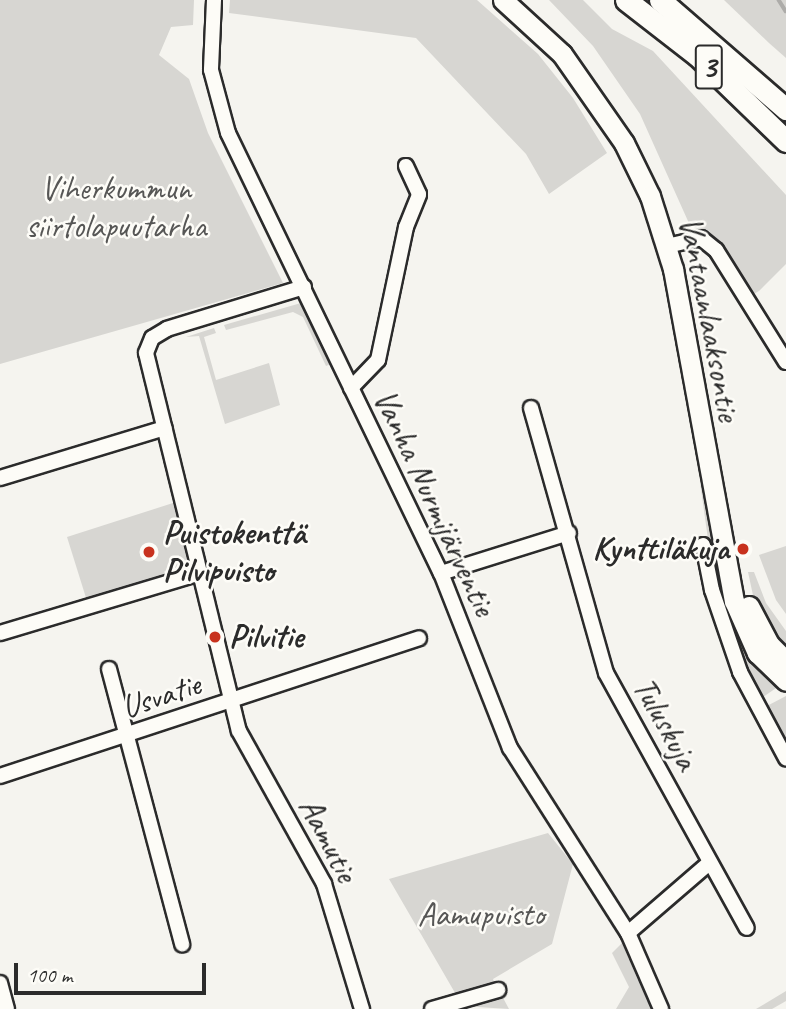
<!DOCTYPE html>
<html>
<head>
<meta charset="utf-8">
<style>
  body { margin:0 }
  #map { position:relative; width:786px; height:1009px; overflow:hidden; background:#f5f4ef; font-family:Caveat,sans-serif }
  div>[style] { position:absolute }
  .green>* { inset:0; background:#d7d6d2 }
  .stream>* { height:3.5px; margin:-1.75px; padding:0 1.75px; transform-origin:1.75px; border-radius:1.75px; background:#adaca9 }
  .roads { filter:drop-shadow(2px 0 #2b2b2b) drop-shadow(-2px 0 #2b2b2b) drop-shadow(0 2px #2b2b2b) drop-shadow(0 -2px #2b2b2b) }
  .minor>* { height:14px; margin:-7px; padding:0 7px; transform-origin:7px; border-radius:7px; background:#fdfcf7 }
  .major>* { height:19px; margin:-9.5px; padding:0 9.5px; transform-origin:9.5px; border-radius:9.5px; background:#fdfcf7 }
  .highway>* { height:21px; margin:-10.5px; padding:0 10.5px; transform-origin:10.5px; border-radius:10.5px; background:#fdfcf7 }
  .dots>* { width:19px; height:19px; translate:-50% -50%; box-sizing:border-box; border:4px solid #fdfcf7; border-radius:50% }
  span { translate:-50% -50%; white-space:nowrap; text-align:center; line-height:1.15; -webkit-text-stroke:5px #fdfcf7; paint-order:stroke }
  .shield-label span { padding:2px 5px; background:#fdfcf7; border:2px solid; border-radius:5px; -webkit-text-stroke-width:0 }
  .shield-label { font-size:32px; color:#2b2b2b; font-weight:700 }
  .park-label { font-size:33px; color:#565655 }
  .street-label { font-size:33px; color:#2b2b2b }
  .poi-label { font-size:33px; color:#2b2b2b; font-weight:700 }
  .left { translate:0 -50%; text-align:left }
  .right { translate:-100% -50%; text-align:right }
  .scale { position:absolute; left:14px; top:963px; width:192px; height:32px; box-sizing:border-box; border:4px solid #2b2b2b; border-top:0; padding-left:9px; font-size:21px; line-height:24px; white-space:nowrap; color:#2b2b2b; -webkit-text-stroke:5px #fdfcf7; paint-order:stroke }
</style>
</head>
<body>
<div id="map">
  <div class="green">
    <i style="clip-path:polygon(0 0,194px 0,193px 25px,171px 27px,159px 55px,189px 79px,208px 133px,283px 283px,0 364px)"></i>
    <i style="clip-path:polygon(230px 0,477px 0,538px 54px,573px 98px,607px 153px,549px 194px,526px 154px,416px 38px,229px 13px)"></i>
    <i style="clip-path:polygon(549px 0,583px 0,612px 29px,653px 51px,786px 195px,786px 264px,759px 291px,752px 295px,704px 234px,692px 230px,640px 114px,593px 46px)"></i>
    <i style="clip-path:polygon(724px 0,786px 0,786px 58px,769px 43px)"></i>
    <i style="clip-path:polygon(301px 303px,331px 364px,326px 366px,303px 317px,293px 312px,226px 330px,224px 325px)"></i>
    <i style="clip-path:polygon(214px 328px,216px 333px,204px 337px,216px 380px,269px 363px,280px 405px,225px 424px,199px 336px,186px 337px)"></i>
    <i style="clip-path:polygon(700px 482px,727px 593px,782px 684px,760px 699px,751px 684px,712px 568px)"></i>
    <i style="clip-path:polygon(173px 503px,190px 564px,185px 572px,87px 601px,67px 537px)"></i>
    <i style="clip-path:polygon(786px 546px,786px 614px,776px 600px,759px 555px)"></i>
    <i style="clip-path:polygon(748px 572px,754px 572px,766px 603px,786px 631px,786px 654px,754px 600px)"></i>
    <i style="clip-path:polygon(786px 696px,786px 746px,765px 707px)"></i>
    <i style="clip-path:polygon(548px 833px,573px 864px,552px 944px,493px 979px,496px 987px,458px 998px,389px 879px)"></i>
    <i style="clip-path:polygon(622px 943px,640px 985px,652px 1009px,616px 1009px,629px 987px,612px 953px)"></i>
    <i style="clip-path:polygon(786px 991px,786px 1001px,772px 1009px,756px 1009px)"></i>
    <i style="clip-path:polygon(501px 994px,509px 1009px,462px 1006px)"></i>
  </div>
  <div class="stream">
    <i style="left:779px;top:0;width:13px;rotate:58deg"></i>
  </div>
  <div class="roads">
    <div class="minor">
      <i style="left:214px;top:0;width:70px;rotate:92.5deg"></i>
      <i style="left:211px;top:70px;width:65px;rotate:74.9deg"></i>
      <i style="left:228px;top:133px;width:489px;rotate:64.2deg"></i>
      <i style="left:441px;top:573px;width:188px;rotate:68.5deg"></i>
      <i style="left:510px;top:748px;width:219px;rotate:57.5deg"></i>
      <i style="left:628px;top:933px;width:83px;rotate:66.5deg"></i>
      <i style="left:667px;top:246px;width:35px;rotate:-13deg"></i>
      <i style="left:701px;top:238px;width:19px;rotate:39deg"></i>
      <i style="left:716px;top:250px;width:132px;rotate:58deg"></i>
      <i style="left:304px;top:287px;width:143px;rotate:163deg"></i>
      <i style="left:167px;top:329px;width:17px;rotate:149deg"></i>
      <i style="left:152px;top:338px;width:16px;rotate:112deg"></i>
      <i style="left:146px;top:353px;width:389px;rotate:76.2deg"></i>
      <i style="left:239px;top:731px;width:175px;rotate:60.9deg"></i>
      <i style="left:324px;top:884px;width:131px;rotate:73.1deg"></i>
      <i style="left:351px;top:388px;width:39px;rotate:-46deg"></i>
      <i style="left:378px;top:360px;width:136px;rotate:-78.1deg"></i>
      <i style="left:406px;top:227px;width:35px;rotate:-68deg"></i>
      <i style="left:419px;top:194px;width:31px;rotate:-115deg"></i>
      <i style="left:531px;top:408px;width:275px;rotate:74.2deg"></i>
      <i style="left:606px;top:673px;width:291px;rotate:61.1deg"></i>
      <i style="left:0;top:478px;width:172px;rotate:-16.9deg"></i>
      <i style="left:703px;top:545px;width:46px;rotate:78.7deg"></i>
      <i style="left:712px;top:590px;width:87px;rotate:71.1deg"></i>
      <i style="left:740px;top:672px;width:98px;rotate:61.9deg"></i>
      <i style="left:441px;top:573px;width:134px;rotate:-17.4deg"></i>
      <i style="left:0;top:633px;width:209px;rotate:-16.7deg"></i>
      <i style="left:109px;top:669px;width:285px;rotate:75.1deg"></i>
      <i style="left:0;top:776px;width:441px;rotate:-18.2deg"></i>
      <i style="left:628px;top:933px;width:107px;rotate:-40.8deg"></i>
      <i style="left:0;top:983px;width:27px;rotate:75deg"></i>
      <i style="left:432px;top:1009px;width:69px;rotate:-16.1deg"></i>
    </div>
    <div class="major">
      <i style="left:503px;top:0;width:80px;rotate:42.5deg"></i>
      <i style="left:562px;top:54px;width:108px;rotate:55.1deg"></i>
      <i style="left:624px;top:143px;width:59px;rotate:63.9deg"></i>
      <i style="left:650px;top:196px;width:77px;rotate:72.5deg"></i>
      <i style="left:673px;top:269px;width:338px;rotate:79.6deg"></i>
      <i style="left:734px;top:601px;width:57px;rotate:66.1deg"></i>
      <i style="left:757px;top:653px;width:40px;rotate:44deg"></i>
      <i style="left:749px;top:606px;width:43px;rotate:62.2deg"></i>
      <i style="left:769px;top:644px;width:24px;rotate:45deg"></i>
    </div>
    <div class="highway">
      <i style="left:626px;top:0;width:90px;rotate:37.8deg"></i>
      <i style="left:697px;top:55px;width:124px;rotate:44deg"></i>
      <i style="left:660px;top:0;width:167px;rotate:40.9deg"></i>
    </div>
  </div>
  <div class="dots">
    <i style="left:743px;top:549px;background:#c8321e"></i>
    <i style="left:149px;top:552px;background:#c8321e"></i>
    <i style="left:215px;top:637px;background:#c8321e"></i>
  </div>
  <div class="shield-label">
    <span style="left:709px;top:67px">3</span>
  </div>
  <div class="park-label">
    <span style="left:116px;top:208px">Viherkummun<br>siirtolapuutarha</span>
    <span style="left:481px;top:915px">Aamupuisto</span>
  </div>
  <div class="street-label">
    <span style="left:709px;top:319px;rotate:79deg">Vantaanlaaksontie</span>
    <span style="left:434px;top:503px;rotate:65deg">Vanha Nurmijärventie</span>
    <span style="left:161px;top:696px;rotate:-18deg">Usvatie</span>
    <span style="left:665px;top:724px;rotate:61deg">Tuluskuja</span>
    <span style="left:328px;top:840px;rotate:63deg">Aamutie</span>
  </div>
  <div class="poi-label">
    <span class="left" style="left:163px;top:552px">Puistokenttä<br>Pilvipuisto</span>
    <span class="right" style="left:729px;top:549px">Kynttiläkuja</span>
    <span class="left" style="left:229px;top:637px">Pilvitie</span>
  </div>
  <div class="scale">100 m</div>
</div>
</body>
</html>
